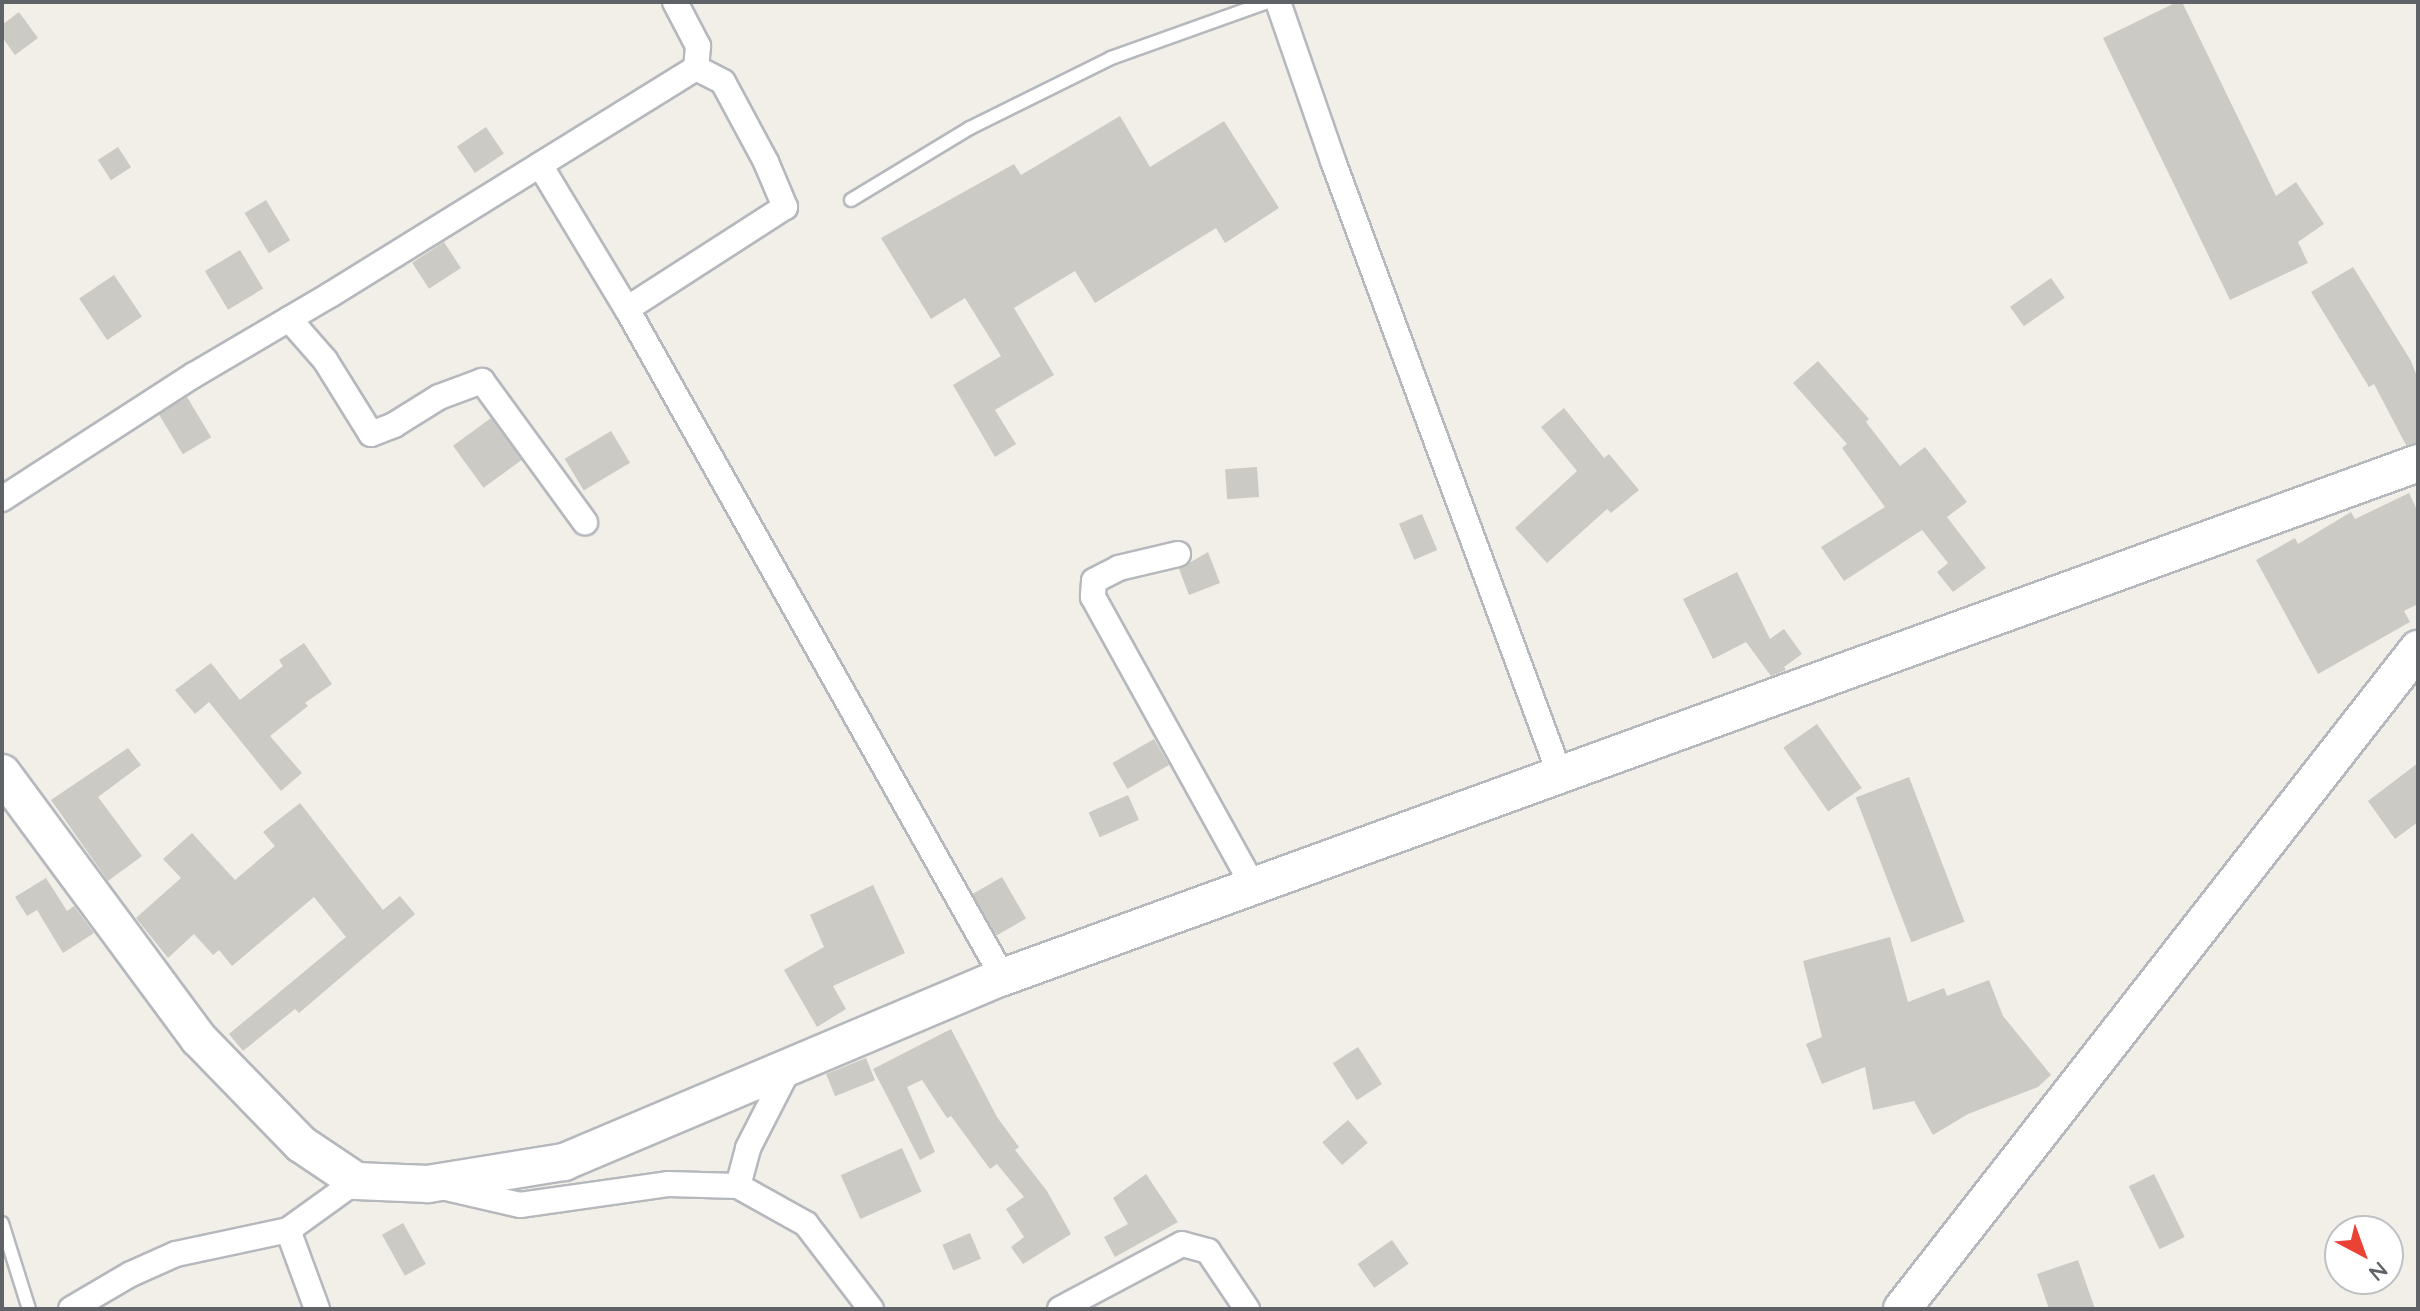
<!DOCTYPE html>
<html>
<head>
<meta charset="utf-8">
<style>
  body { margin:0 }
  #map { position:relative; width:2420px; height:1311px; overflow:hidden; background:#f1efe8; font-family:Quicksand,sans-serif }
  div>[style] { position:absolute }
  .building>* { inset:0; background:#cccac5; transform-origin:0 0 }
  .roads { filter:drop-shadow(2px 0 #b5b8bc) drop-shadow(-2px 0 #b5b8bc) drop-shadow(0 2px #b5b8bc) drop-shadow(0 -2px #b5b8bc) }
  .service>* { height:12px; margin:-6px; padding:0 6px; transform-origin:6px; border-radius:6px; background:#fff }
  .minor>* { height:24px; margin:-12px; padding:0 12px; transform-origin:12px; border-radius:12px; background:#fff }
  .secondary>* { height:36px; margin:-18px; padding:0 18px; transform-origin:18px; border-radius:18px; background:#fff }
  span { translate:-50% -50%; white-space:nowrap; text-align:center; line-height:1.15; -webkit-text-stroke:8px #fff; paint-order:stroke }
  .frame { position:absolute; inset:0; border:4px solid #5f6368; pointer-events:none }
  .north { position:absolute; left:2324px; top:1215px; width:80px; height:80px; box-sizing:border-box; background:#fff; border:2px solid #bfc1c3; border-radius:50%; rotate:139deg; font-size:22px; font-weight:700; line-height:32px; text-align:center; color:#5f6368 }
  .north::after { content:''; display:block; margin:auto; width:28px; height:36px; background:#ea4335; clip-path:polygon(50% 0,100% 100%,50% 72%,0 100%) }
</style>
</head>
<body>
<div id="map">
  <div class="building">
    <i style="clip-path:polygon(2177px 2px,2182px 2px,2276px 196px,2296px 182px,2324px 224px,2298px 242px,2308px 263px,2230px 300px,2103px 38px)"></i>
    <i style="clip-path:polygon(19px 12px,38px 38px,15px 55px,2px 37px,2px 25px)"></i>
    <i style="clip-path:polygon(1120px 116px,1150px 167px,1224px 121px,1279px 208px,1225px 243px,1216px 228px,1095px 303px,1075px 271px,1014px 308px,1054px 375px,995px 410px,1016px 444px,995px 457px,953px 385px,1001px 356px,965px 298px,931px 319px,881px 238px,1014px 164px,1021px 175px)"></i>
    <i style="left:486px;top:127px;width:32px;height:35px;rotate:56deg"></i>
    <i style="left:118px;top:147px;width:24px;height:24px;rotate:57deg"></i>
    <i style="left:266px;top:200px;width:47px;height:25px;rotate:59deg"></i>
    <i style="left:444px;top:242px;width:31px;height:38px;rotate:57deg"></i>
    <i style="left:240px;top:250px;width:45px;height:41px;rotate:59deg"></i>
    <i style="clip-path:polygon(2353px 267px,2411px 361px,2418px 379px,2418px 443px,2406px 445px,2374px 384px,2369px 387px,2311px 292px)"></i>
    <i style="left:114px;top:275px;width:50px;height:42px;rotate:56deg"></i>
    <i style="left:2051px;top:278px;width:24px;height:50px;rotate:55deg"></i>
    <i style="clip-path:polygon(1818px 361px,1869px 419px,1866px 422px,1900px 466px,1925px 447px,1967px 502px,1947px 517px,1986px 568px,1953px 592px,1937px 572px,1948px 563px,1922px 530px,1844px 581px,1821px 547px,1885px 507px,1842px 448px,1847px 444px,1793px 383px)"></i>
    <i style="left:187px;top:397px;width:47px;height:33px;rotate:59deg"></i>
    <i style="clip-path:polygon(1564px 408px,1604px 458px,1609px 454px,1639px 490px,1611px 513px,1607px 509px,1547px 563px,1515px 528px,1577px 471px,1541px 427px)"></i>
    <i style="left:491px;top:418px;width:52px;height:47px;rotate:54deg"></i>
    <i style="left:611px;top:431px;width:37px;height:54px;rotate:59deg"></i>
    <i style="left:1257px;top:467px;width:30px;height:32px;rotate:86deg"></i>
    <i style="clip-path:polygon(2409px 493px,2418px 512px,2418px 604px,2404px 611px,2410px 622px,2318px 674px,2256px 560px,2295px 538px,2298px 544px,2351px 512px,2355px 519px)"></i>
    <i style="left:1422px;top:514px;width:39px;height:25px;rotate:67deg"></i>
    <i style="clip-path:polygon(1208px 552px,1220px 583px,1189px 595px,1179px 569px)"></i>
    <i style="clip-path:polygon(1737px 572px,1770px 639px,1784px 629px,1802px 654px,1784px 667px,1786px 670px,1771px 676px,1746px 642px,1713px 659px,1683px 599px)"></i>
    <i style="clip-path:polygon(304px 643px,332px 684px,305px 703px,308px 706px,270px 736px,302px 773px,281px 791px,209px 702px,195px 714px,175px 690px,211px 663px,240px 700px,283px 666px,279px 660px)"></i>
    <i style="left:1817px;top:724px;width:78px;height:41px;rotate:55deg"></i>
    <i style="left:1154px;top:739px;width:30px;height:48px;rotate:60deg"></i>
    <i style="clip-path:polygon(128px 748px,141px 765px,98px 797px,142px 856px,108px 881px,51px 800px)"></i>
    <i style="clip-path:polygon(2418px 763px,2418px 822px,2395px 839px,2368px 801px)"></i>
    <i style="left:1909px;top:777px;width:155px;height:57px;rotate:69deg"></i>
    <i style="left:1128px;top:795px;width:27px;height:43px;rotate:66deg"></i>
    <i style="clip-path:polygon(300px 803px,383px 910px,400px 896px,415px 914px,299px 1013px,295px 1009px,243px 1051px,229px 1034px,346px 937px,314px 897px,232px 966px,219px 950px,213px 955px,194px 934px,168px 958px,136px 918px,181px 878px,163px 859px,192px 833px,235px 880px,275px 846px,263px 832px)"></i>
    <i style="left:1002px;top:877px;width:48px;height:34px;rotate:60deg"></i>
    <i style="clip-path:polygon(46px 878px,67px 911px,74px 906px,94px 933px,63px 953px,37px 910px,27px 916px,15px 897px)"></i>
    <i style="clip-path:polygon(873px 885px,905px 953px,833px 986px,846px 1009px,817px 1027px,784px 970px,824px 947px,810px 915px)"></i>
    <i style="clip-path:polygon(1890px 937px,1908px 1002px,1944px 988px,1947px 996px,1989px 980px,2003px 1016px,2051px 1075px,2038px 1087px,1968px 1114px,1933px 1135px,1914px 1101px,1873px 1110px,1865px 1067px,1822px 1084px,1806px 1044px,1822px 1037px,1803px 961px)"></i>
    <i style="clip-path:polygon(951px 1029px,997px 1117px,1019px 1147px,1015px 1150px,1047px 1191px,1071px 1234px,1023px 1264px,1011px 1247px,1024px 1237px,1006px 1209px,1024px 1197px,997px 1164px,990px 1169px,951px 1116px,947px 1118px,922px 1080px,907px 1087px,935px 1152px,920px 1160px,873px 1069px)"></i>
    <i style="left:1358px;top:1047px;width:44px;height:30px;rotate:57deg"></i>
    <i style="left:866px;top:1058px;width:24px;height:43px;rotate:68deg"></i>
    <i style="left:1348px;top:1120px;width:30px;height:34px;rotate:49deg"></i>
    <i style="left:902px;top:1148px;width:48px;height:67px;rotate:66deg"></i>
    <i style="clip-path:polygon(1146px 1174px,1178px 1222px,1115px 1257px,1104px 1237px,1128px 1224px,1113px 1198px)"></i>
    <i style="left:2154px;top:1174px;width:70px;height:28px;rotate:64deg"></i>
    <i style="left:403px;top:1223px;width:47px;height:24px;rotate:61deg"></i>
    <i style="left:970px;top:1233px;width:28px;height:30px;rotate:67deg"></i>
    <i style="left:1392px;top:1240px;width:29px;height:42px;rotate:55deg"></i>
    <i style="clip-path:polygon(2078px 1260px,2095px 1309px,2049px 1309px,2037px 1274px)"></i>
  </div>
  <div class="roads">
    <div class="service">
      <i style="left:851px;top:200px;width:139px;rotate:-31.2deg"></i>
      <i style="left:970px;top:128px;width:157px;rotate:-26.4deg"></i>
      <i style="left:1111px;top:58px;width:166px;rotate:-19.7deg"></i>
      <i style="left:2px;top:1223px;width:90px;rotate:72.6deg"></i>
    </div>
    <div class="minor">
      <i style="left:675px;top:2px;width:50px;rotate:62.4deg"></i>
      <i style="left:698px;top:46px;width:22px;rotate:95deg"></i>
      <i style="left:1278px;top:2px;width:168px;rotate:70.9deg"></i>
      <i style="left:1333px;top:161px;width:655px;rotate:69.71deg"></i>
      <i style="left:540px;top:165px;width:168px;rotate:58.9deg"></i>
      <i style="left:289px;top:319px;width:55px;rotate:48.7deg"></i>
      <i style="left:325px;top:360px;width:87px;rotate:58.1deg"></i>
      <i style="left:371px;top:434px;width:25px;rotate:-21deg"></i>
      <i style="left:394px;top:425px;width:53px;rotate:-31.9deg"></i>
      <i style="left:439px;top:397px;width:46px;rotate:-20.4deg"></i>
      <i style="left:482px;top:381px;width:175px;rotate:53.9deg"></i>
      <i style="left:2px;top:499px;width:229px;rotate:-32.9deg"></i>
      <i style="left:194px;top:375px;width:158px;rotate:-30.5deg"></i>
      <i style="left:330px;top:295px;width:431px;rotate:-31.8deg"></i>
      <i style="left:696px;top:68px;width:30px;rotate:27deg"></i>
      <i style="left:723px;top:82px;width:91px;rotate:61.7deg"></i>
      <i style="left:766px;top:162px;width:49px;rotate:67.1deg"></i>
      <i style="left:785px;top:207px;width:188px;rotate:147.2deg"></i>
      <i style="left:627px;top:309px;width:767px;rotate:60.63deg"></i>
      <i style="left:1178px;top:554px;width:61px;rotate:166.7deg"></i>
      <i style="left:1119px;top:568px;width:28px;rotate:153deg"></i>
      <i style="left:1094px;top:581px;width:16px;rotate:94deg"></i>
      <i style="left:1093px;top:597px;width:330px;rotate:61deg"></i>
      <i style="left:738px;top:1186px;width:39px;rotate:-75deg"></i>
      <i style="left:748px;top:1148px;width:88px;rotate:-62.9deg"></i>
      <i style="left:442px;top:1187px;width:80px;rotate:13deg"></i>
      <i style="left:520px;top:1205px;width:149px;rotate:-8.1deg"></i>
      <i style="left:668px;top:1184px;width:70px;rotate:1.6deg"></i>
      <i style="left:738px;top:1186px;width:78px;rotate:29.2deg"></i>
      <i style="left:806px;top:1224px;width:107px;rotate:52.6deg"></i>
      <i style="left:288px;top:1230px;width:84px;rotate:69.8deg"></i>
      <i style="left:71px;top:1309px;width:69px;rotate:-30.3deg"></i>
      <i style="left:131px;top:1274px;width:49px;rotate:-24deg"></i>
      <i style="left:176px;top:1254px;width:115px;rotate:-12.1deg"></i>
      <i style="left:288px;top:1230px;width:84px;rotate:-35.8deg"></i>
      <i style="left:1060px;top:1309px;width:138px;rotate:-28deg"></i>
      <i style="left:1182px;top:1244px;width:27px;rotate:15deg"></i>
      <i style="left:1208px;top:1251px;width:70px;rotate:56.1deg"></i>
    </div>
    <div class="secondary">
      <i style="left:2px;top:773px;width:330px;rotate:53.5deg"></i>
      <i style="left:198px;top:1038px;width:148px;rotate:45.8deg"></i>
      <i style="left:301px;top:1144px;width:66px;rotate:33.9deg"></i>
      <i style="left:356px;top:1181px;width:72px;rotate:2.4deg"></i>
      <i style="left:428px;top:1184px;width:138px;rotate:-9.2deg"></i>
      <i style="left:564px;top:1162px;width:476px;rotate:-22.9deg"></i>
      <i style="left:1003px;top:977px;width:1505px;rotate:-19.96deg"></i>
      <i style="left:1902px;top:1309px;width:838px;rotate:-51.98deg"></i>
    </div>
  </div>
  <div class="frame"></div>
  <div class="north">N</div>
</div>
</body>
</html>
